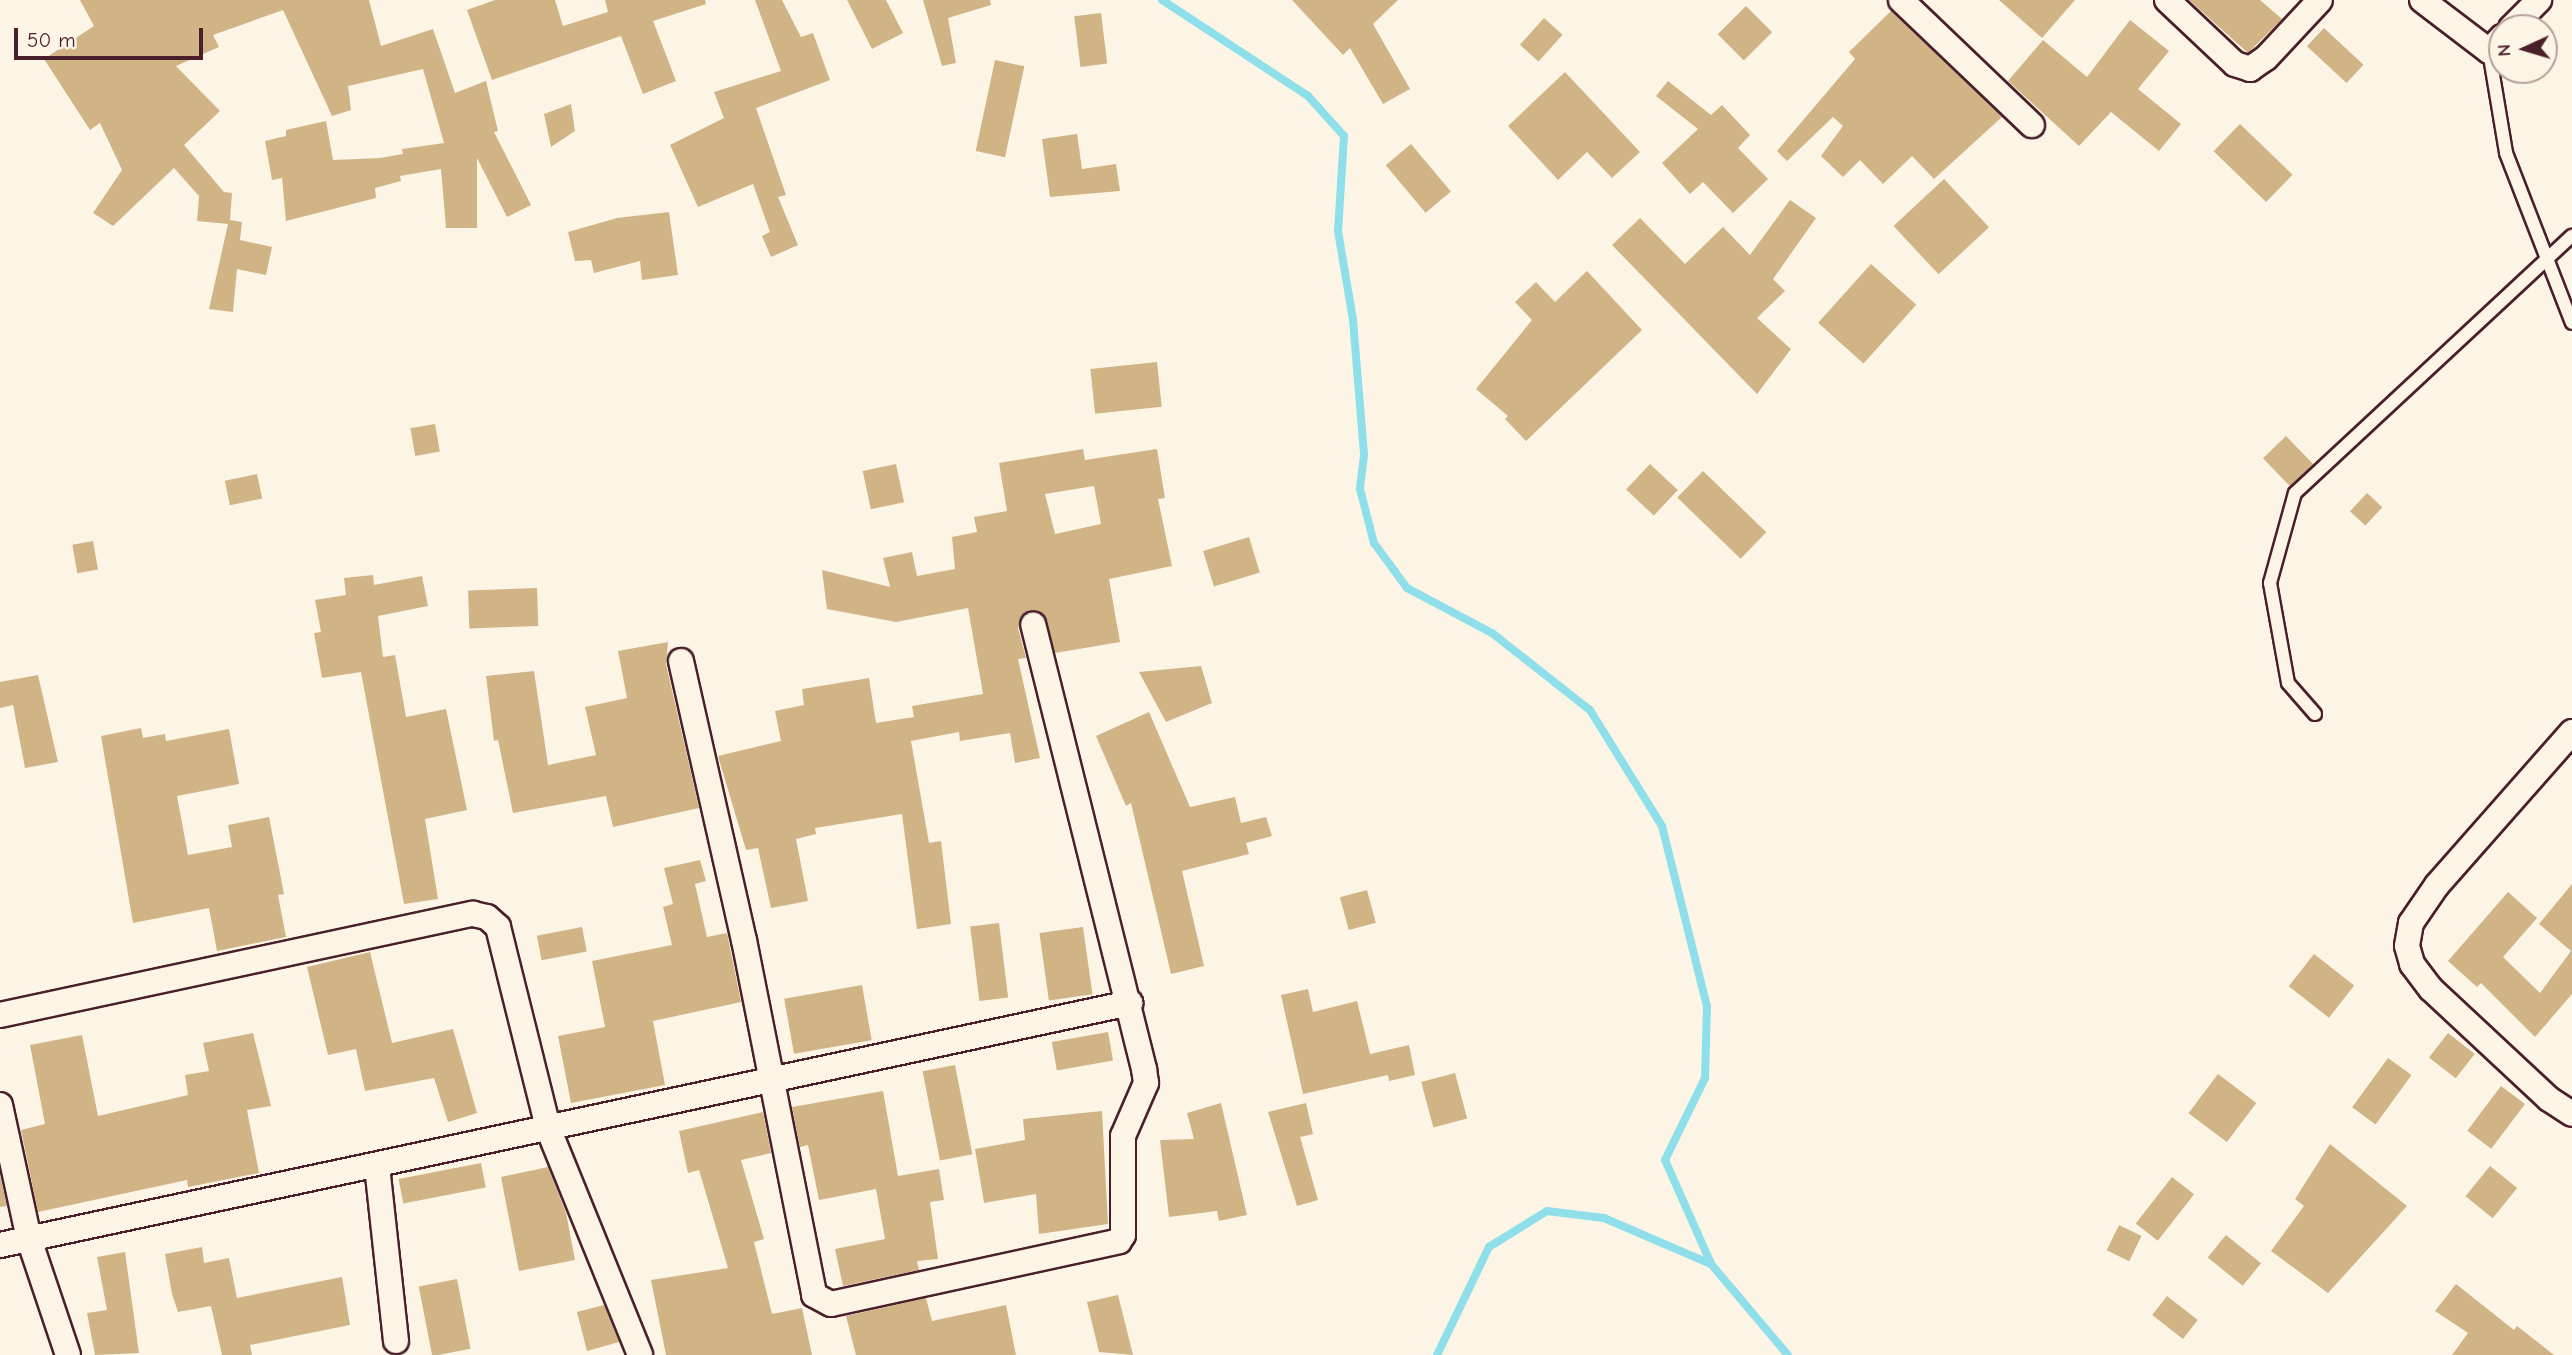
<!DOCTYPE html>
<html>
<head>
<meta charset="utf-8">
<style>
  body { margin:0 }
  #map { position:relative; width:2572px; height:1355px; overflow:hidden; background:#fcf5e5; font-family:"Comic Neue",sans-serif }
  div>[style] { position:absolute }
  .stream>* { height:8px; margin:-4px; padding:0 4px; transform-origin:4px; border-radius:4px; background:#8fdfeb }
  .building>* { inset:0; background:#d1b486; transform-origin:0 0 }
  .roads { filter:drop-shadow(2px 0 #4a1f2b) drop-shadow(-2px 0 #4a1f2b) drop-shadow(0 2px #4a1f2b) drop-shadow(0 -2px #4a1f2b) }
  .service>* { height:12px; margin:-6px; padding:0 6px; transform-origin:6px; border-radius:6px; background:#fcf5e5 }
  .minor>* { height:24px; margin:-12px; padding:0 12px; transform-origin:12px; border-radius:12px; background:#fcf5e5 }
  span { translate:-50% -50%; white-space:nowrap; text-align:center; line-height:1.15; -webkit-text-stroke:7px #fcf5e5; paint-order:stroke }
  .north { position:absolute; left:2488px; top:14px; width:70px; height:70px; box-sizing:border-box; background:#fcf5e5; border:2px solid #b59f9b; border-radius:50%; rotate:266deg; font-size:19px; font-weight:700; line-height:28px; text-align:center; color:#4a1f2b }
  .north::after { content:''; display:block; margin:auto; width:24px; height:32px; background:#4a1f2b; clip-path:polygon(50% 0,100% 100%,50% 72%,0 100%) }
  .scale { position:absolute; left:14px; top:28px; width:189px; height:32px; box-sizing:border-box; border:4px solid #4a1f2b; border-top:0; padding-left:9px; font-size:21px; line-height:24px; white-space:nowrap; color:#4a1f2b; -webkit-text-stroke:5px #fcf5e5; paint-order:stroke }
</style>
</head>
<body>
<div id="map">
  <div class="stream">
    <i style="left:1162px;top:0;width:175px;rotate:33.3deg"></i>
    <i style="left:1308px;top:96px;width:54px;rotate:48deg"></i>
    <i style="left:1344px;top:136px;width:95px;rotate:93.6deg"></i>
    <i style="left:1338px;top:231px;width:90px;rotate:80.4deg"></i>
    <i style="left:1353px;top:320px;width:135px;rotate:85.3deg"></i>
    <i style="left:1364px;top:455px;width:34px;rotate:97deg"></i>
    <i style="left:1360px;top:489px;width:56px;rotate:75.5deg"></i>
    <i style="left:1374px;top:543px;width:56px;rotate:53.7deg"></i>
    <i style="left:1407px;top:588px;width:96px;rotate:27.9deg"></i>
    <i style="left:1492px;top:633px;width:125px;rotate:38.2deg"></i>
    <i style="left:1590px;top:710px;width:137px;rotate:58.2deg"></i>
    <i style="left:1662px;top:826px;width:186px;rotate:76deg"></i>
    <i style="left:1707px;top:1006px;width:72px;rotate:91.6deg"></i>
    <i style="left:1705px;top:1078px;width:91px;rotate:116deg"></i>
    <i style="left:1665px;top:1160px;width:114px;rotate:66.1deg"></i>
    <i style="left:1711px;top:1264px;width:119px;rotate:49.8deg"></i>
    <i style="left:1437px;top:1355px;width:120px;rotate:-64.3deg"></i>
    <i style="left:1489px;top:1247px;width:68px;rotate:-31.8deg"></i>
    <i style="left:1547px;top:1211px;width:57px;rotate:7deg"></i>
    <i style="left:1604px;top:1218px;width:116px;rotate:23.3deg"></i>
  </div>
  <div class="building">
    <i style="clip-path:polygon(80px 0,369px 0,381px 46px,433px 29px,455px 93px,486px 81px,498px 131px,494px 132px,531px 205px,507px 217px,477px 158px,477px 228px,446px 228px,441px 169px,400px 176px,401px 181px,375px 188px,376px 198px,286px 221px,282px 178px,272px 180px,265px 141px,286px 136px,286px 130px,326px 121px,333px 160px,380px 158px,403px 154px,402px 149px,444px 143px,423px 69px,348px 86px,351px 110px,332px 116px,283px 10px,213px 35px,219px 47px,176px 66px,220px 111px,184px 145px,224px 192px,232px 193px,230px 220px,242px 222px,240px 240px,272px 247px,266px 275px,237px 269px,233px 312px,209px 309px,228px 224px,197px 221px,199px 196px,174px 168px,113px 226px,93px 213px,122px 170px,100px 123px,90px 130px,44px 59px,94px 26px)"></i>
    <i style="clip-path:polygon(495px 0,555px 0,563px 26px,608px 12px,605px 0,705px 0,706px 4px,653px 21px,676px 81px,643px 94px,621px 36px,492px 80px,467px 10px)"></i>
    <i style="clip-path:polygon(755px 0,782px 0,801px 37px,813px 33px,830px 80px,756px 108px,786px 195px,778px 197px,798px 245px,771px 257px,762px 236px,770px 232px,753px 184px,698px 207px,670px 145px,724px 118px,714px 92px,781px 71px)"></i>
    <i style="clip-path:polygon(847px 0,886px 0,903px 33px,872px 49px)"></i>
    <i style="clip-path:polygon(923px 0,990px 0,991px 5px,948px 18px,956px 63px,942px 66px)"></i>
    <i style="clip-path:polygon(1292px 0,1398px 0,1373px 24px,1410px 89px,1383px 104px,1350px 48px,1343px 55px)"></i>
    <i style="clip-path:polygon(1999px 0,2075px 0,2042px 38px)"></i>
    <i style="clip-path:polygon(2189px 0,2260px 0,2282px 19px,2248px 53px)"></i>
    <i style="left:1746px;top:6px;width:37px;height:40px;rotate:45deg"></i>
    <i style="clip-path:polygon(1891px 11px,2002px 117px,1934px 179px,1912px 156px,1883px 184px,1860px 160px,1843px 177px,1821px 156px,1843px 126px,1833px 117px,1787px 161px,1777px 151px,1855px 59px,1849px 52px)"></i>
    <i style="left:1101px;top:13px;width:51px;height:27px;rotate:83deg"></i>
    <i style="left:1544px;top:18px;width:25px;height:36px;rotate:42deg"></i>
    <i style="clip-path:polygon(2130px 20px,2169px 51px,2138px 89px,2181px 124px,2159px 151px,2111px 112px,2079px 146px,2008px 81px,2043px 40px,2087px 77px)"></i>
    <i style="left:2324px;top:28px;width:54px;height:25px;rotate:43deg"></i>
    <i style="left:995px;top:60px;width:30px;height:93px;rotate:12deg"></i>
    <i style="clip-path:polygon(1565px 72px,1640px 152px,1612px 178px,1587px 152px,1558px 180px,1508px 126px)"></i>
    <i style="clip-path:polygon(1668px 81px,1711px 115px,1722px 105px,1750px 135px,1738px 148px,1768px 179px,1733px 213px,1703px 182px,1690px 194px,1662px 163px,1698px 129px,1656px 96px)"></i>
    <i style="clip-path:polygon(571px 104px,575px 131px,551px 147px,544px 114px)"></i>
    <i style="left:2240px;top:124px;width:73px;height:38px;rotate:44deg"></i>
    <i style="clip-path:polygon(1077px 134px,1082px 169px,1116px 164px,1120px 191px,1050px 197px,1042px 139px)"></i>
    <i style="left:1411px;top:144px;width:62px;height:33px;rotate:50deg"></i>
    <i style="left:1944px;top:179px;width:66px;height:69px;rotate:47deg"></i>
    <i style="clip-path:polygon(1790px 200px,1816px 218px,1773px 279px,1785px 291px,1757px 318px,1791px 349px,1757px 394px,1612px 245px,1640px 218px,1685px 264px,1723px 227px,1750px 255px)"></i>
    <i style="clip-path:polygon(669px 212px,678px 275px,642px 280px,640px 261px,594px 273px,591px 260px,575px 261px,568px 232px,617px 218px)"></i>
    <i style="left:1871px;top:264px;width:61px;height:79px;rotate:42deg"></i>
    <i style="clip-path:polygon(1587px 271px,1642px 330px,1526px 441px,1505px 419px,1508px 416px,1476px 389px,1532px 320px,1515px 302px,1536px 282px,1555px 302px)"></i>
    <i style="left:1157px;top:362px;width:45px;height:67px;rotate:84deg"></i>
    <i style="left:435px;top:424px;width:28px;height:25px;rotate:80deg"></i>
    <i style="left:2286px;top:436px;width:39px;height:32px;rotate:46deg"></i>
    <i style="clip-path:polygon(evenodd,1083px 449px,1085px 460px,1157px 449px,1165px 498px,1158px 499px,1172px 566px,1109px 579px,1120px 642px,1055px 653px,1044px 615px,1036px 611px,1022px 615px,1018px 628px,1026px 658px,1018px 659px,1040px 758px,1015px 763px,1010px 733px,960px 741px,959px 732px,911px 741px,929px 843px,941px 841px,951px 924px,917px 929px,902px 814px,815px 828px,816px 834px,796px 839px,808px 901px,771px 908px,758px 848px,746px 850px,718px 756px,781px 741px,775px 711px,804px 705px,802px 689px,869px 678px,876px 723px,914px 717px,912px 706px,983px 694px,968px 608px,896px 622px,827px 609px,822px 570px,890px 587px,883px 558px,912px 552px,917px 576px,955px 569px,952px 537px,977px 532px,974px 517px,1007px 511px,999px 463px,1083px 449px,1094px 486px,1101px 524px,1055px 534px,1045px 494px,1094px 486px)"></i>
    <i style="left:896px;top:464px;width:39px;height:34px;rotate:78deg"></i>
    <i style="left:1650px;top:464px;width:38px;height:35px;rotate:43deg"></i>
    <i style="left:1703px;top:471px;width:88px;height:37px;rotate:44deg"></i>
    <i style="left:257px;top:474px;width:25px;height:33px;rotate:78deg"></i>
    <i style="left:2367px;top:493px;width:21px;height:25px;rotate:43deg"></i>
    <i style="left:1249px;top:537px;width:37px;height:48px;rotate:73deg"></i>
    <i style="left:93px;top:541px;width:29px;height:21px;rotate:80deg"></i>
    <i style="clip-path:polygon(373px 575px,374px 585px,422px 576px,428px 606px,378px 616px,383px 657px,395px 655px,406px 717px,446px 709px,467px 810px,425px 819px,438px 899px,404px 904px,361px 672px,322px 678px,314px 633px,321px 632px,315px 600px,346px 595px,344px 578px)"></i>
    <i style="left:537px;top:588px;width:38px;height:69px;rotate:88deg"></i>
    <i style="clip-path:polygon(668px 642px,666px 664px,699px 808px,613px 827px,606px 796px,513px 813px,498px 740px,494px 741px,486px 676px,534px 671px,548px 765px,596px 755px,585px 707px,627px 698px,618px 651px)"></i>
    <i style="clip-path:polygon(1201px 666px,1212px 703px,1166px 722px,1139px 672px)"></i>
    <i style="clip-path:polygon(38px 675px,58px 762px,25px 768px,13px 705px,0 708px,0 682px)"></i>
    <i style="clip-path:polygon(1149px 712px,1190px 807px,1235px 797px,1241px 823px,1266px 817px,1272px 836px,1246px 843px,1249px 854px,1182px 871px,1204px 966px,1171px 974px,1131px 803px,1126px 806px,1096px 736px)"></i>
    <i style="clip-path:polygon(141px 728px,143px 738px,165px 734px,166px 741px,229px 729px,239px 784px,177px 796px,188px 855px,232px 847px,228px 825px,269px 817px,284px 894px,278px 895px,286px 937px,217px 951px,209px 908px,133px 923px,101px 736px)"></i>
    <i style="clip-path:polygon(700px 860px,706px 881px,695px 884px,707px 937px,727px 933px,741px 1002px,653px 1021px,665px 1085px,571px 1103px,558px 1036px,605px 1027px,592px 961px,672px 945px,663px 907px,673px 904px,664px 868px)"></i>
    <i style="clip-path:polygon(2572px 884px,2572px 994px,2535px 1037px,2481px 983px,2477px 987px,2448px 961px,2508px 892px,2537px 918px,2503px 957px,2540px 993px,2571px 951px,2539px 924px)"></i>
    <i style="left:1367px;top:890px;width:34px;height:28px;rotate:75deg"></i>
    <i style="left:999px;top:923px;width:75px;height:29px;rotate:83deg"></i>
    <i style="left:582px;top:927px;width:25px;height:46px;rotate:79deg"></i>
    <i style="left:1083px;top:927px;width:68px;height:44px;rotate:82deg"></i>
    <i style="clip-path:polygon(370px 952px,392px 1043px,453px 1029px,477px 1113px,448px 1122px,434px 1078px,365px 1091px,356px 1049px,328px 1055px,307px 967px)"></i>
    <i style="left:2314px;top:954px;width:51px;height:41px;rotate:38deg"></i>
    <i style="left:862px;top:985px;width:56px;height:79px;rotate:80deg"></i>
    <i style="clip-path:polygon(1308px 989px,1313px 1012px,1357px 1001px,1370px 1054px,1409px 1045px,1415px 1075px,1389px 1081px,1388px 1075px,1303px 1094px,1281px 995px)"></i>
    <i style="left:1108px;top:1032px;width:29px;height:57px;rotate:80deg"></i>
    <i style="clip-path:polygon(253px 1033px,271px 1106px,247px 1110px,259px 1173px,188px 1187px,187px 1180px,38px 1212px,21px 1130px,45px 1124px,30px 1045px,82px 1035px,98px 1116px,188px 1095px,185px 1075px,209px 1071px,203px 1043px)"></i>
    <i style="left:2448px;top:1033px;width:34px;height:31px;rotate:38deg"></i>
    <i style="left:2388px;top:1058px;width:29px;height:61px;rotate:36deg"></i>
    <i style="left:955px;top:1065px;width:91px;height:33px;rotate:79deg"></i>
    <i style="left:1455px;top:1073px;width:47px;height:35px;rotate:75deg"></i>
    <i style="left:2218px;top:1074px;width:48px;height:49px;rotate:37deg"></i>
    <i style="left:2501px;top:1086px;width:30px;height:56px;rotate:37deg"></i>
    <i style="clip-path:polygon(883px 1091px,898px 1176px,939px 1169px,944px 1200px,930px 1202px,938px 1259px,917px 1261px,919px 1270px,843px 1286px,835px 1249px,885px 1239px,876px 1189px,819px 1200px,808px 1145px,800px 1147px,792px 1107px)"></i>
    <i style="clip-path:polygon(1221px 1103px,1247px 1215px,1219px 1221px,1217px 1211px,1169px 1217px,1160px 1140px,1194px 1139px,1187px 1113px)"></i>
    <i style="clip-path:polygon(1306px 1103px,1313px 1134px,1300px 1137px,1318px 1200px,1297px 1206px,1268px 1112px)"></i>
    <i style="clip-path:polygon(1102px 1111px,1108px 1224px,1039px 1234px,1036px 1194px,984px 1203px,975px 1149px,1025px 1140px,1023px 1119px)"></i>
    <i style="clip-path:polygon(763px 1112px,771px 1153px,741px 1160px,764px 1239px,754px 1242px,772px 1314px,802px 1308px,812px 1355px,666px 1355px,651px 1280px,728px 1268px,699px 1170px,688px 1173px,679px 1131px)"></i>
    <i style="clip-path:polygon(2330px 1144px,2407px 1206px,2328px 1293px,2271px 1251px,2304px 1206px,2295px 1199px)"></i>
    <i style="left:481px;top:1163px;width:25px;height:84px;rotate:79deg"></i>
    <i style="left:2490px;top:1166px;width:35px;height:39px;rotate:39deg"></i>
    <i style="clip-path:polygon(548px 1167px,566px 1213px,575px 1260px,519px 1271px,501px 1177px)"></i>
    <i style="clip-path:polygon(0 1175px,7px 1206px,0 1207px)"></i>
    <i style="left:2172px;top:1177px;width:28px;height:59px;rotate:38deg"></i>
    <i style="left:2119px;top:1225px;width:25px;height:28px;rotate:26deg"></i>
    <i style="left:2226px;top:1235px;width:45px;height:29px;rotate:39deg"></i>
    <i style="clip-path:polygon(202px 1247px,204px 1263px,229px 1258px,237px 1298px,342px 1277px,350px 1325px,250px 1345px,252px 1355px,222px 1355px,211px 1306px,178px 1312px,172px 1294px,165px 1254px)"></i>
    <i style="clip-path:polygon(125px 1252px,139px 1353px,95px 1355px,87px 1313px,107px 1310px,97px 1257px)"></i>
    <i style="left:457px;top:1279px;width:71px;height:39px;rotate:79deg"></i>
    <i style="clip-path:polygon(2456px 1284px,2514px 1330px,2517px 1326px,2554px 1355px,2452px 1355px,2468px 1333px,2435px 1311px)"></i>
    <i style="clip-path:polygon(1118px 1295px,1133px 1355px,1099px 1352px,1087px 1302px)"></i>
    <i style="left:2167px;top:1296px;width:39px;height:24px;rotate:38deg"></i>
    <i style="clip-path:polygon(926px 1298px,932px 1321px,1006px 1305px,1016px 1355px,856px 1355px,846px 1316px)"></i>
    <i style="clip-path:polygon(604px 1305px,619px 1342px,587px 1351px,577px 1312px)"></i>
  </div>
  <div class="roads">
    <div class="service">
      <i style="left:2489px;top:51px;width:103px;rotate:80.5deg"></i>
      <i style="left:2506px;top:153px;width:182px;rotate:68.8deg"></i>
      <i style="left:2315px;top:714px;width:41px;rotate:-131.1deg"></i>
      <i style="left:2288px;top:683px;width:102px;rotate:-100.2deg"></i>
      <i style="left:2270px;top:583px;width:93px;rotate:-74.5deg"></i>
      <i style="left:2295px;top:493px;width:378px;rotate:-42.9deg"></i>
    </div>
    <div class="minor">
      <i style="left:1901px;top:0;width:181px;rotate:43.7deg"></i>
      <i style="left:2167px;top:0;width:93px;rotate:43.3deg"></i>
      <i style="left:2235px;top:64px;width:16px;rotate:18deg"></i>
      <i style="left:2250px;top:69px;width:19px;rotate:-35deg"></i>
      <i style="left:2266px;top:58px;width:79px;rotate:-47deg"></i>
      <i style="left:2422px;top:0;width:84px;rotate:37.3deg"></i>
      <i style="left:2489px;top:51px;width:19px;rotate:-47deg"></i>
      <i style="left:2511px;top:28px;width:40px;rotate:-45deg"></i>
      <i style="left:681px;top:661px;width:286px;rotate:77.3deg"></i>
      <i style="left:744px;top:940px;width:362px;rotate:78.8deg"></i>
      <i style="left:814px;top:1295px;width:19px;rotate:28deg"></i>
      <i style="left:831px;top:1304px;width:295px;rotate:-12.3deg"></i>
      <i style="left:1119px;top:1241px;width:7px;rotate:-56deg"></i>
      <i style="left:1123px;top:1235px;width:99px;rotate:-90deg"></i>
      <i style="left:1123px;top:1136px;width:58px;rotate:-66.5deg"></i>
      <i style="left:1146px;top:1083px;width:14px;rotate:-98deg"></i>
      <i style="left:1144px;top:1069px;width:458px;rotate:-104deg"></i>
      <i style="left:2572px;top:732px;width:204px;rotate:131.4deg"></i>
      <i style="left:2437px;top:885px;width:46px;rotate:124.4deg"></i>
      <i style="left:2411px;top:923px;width:23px;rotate:100deg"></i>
      <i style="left:2407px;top:946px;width:19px;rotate:74deg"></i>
      <i style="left:2412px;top:964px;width:31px;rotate:53deg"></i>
      <i style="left:2431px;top:989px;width:161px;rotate:43deg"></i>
      <i style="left:2549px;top:1099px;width:27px;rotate:33deg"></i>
      <i style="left:0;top:1015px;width:484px;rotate:-12.1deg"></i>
      <i style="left:473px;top:914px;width:14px;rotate:12deg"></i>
      <i style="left:487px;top:917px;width:15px;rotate:42deg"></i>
      <i style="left:498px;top:927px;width:207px;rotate:76deg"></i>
      <i style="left:548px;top:1128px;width:245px;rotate:67.9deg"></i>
      <i style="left:0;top:1105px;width:137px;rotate:77.8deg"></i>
      <i style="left:29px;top:1239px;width:122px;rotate:71.4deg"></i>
      <i style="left:377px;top:1166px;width:176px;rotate:83.8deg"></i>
      <i style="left:0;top:1245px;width:1156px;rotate:-12.09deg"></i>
    </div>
  </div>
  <div class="north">N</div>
  <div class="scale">50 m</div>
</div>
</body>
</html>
